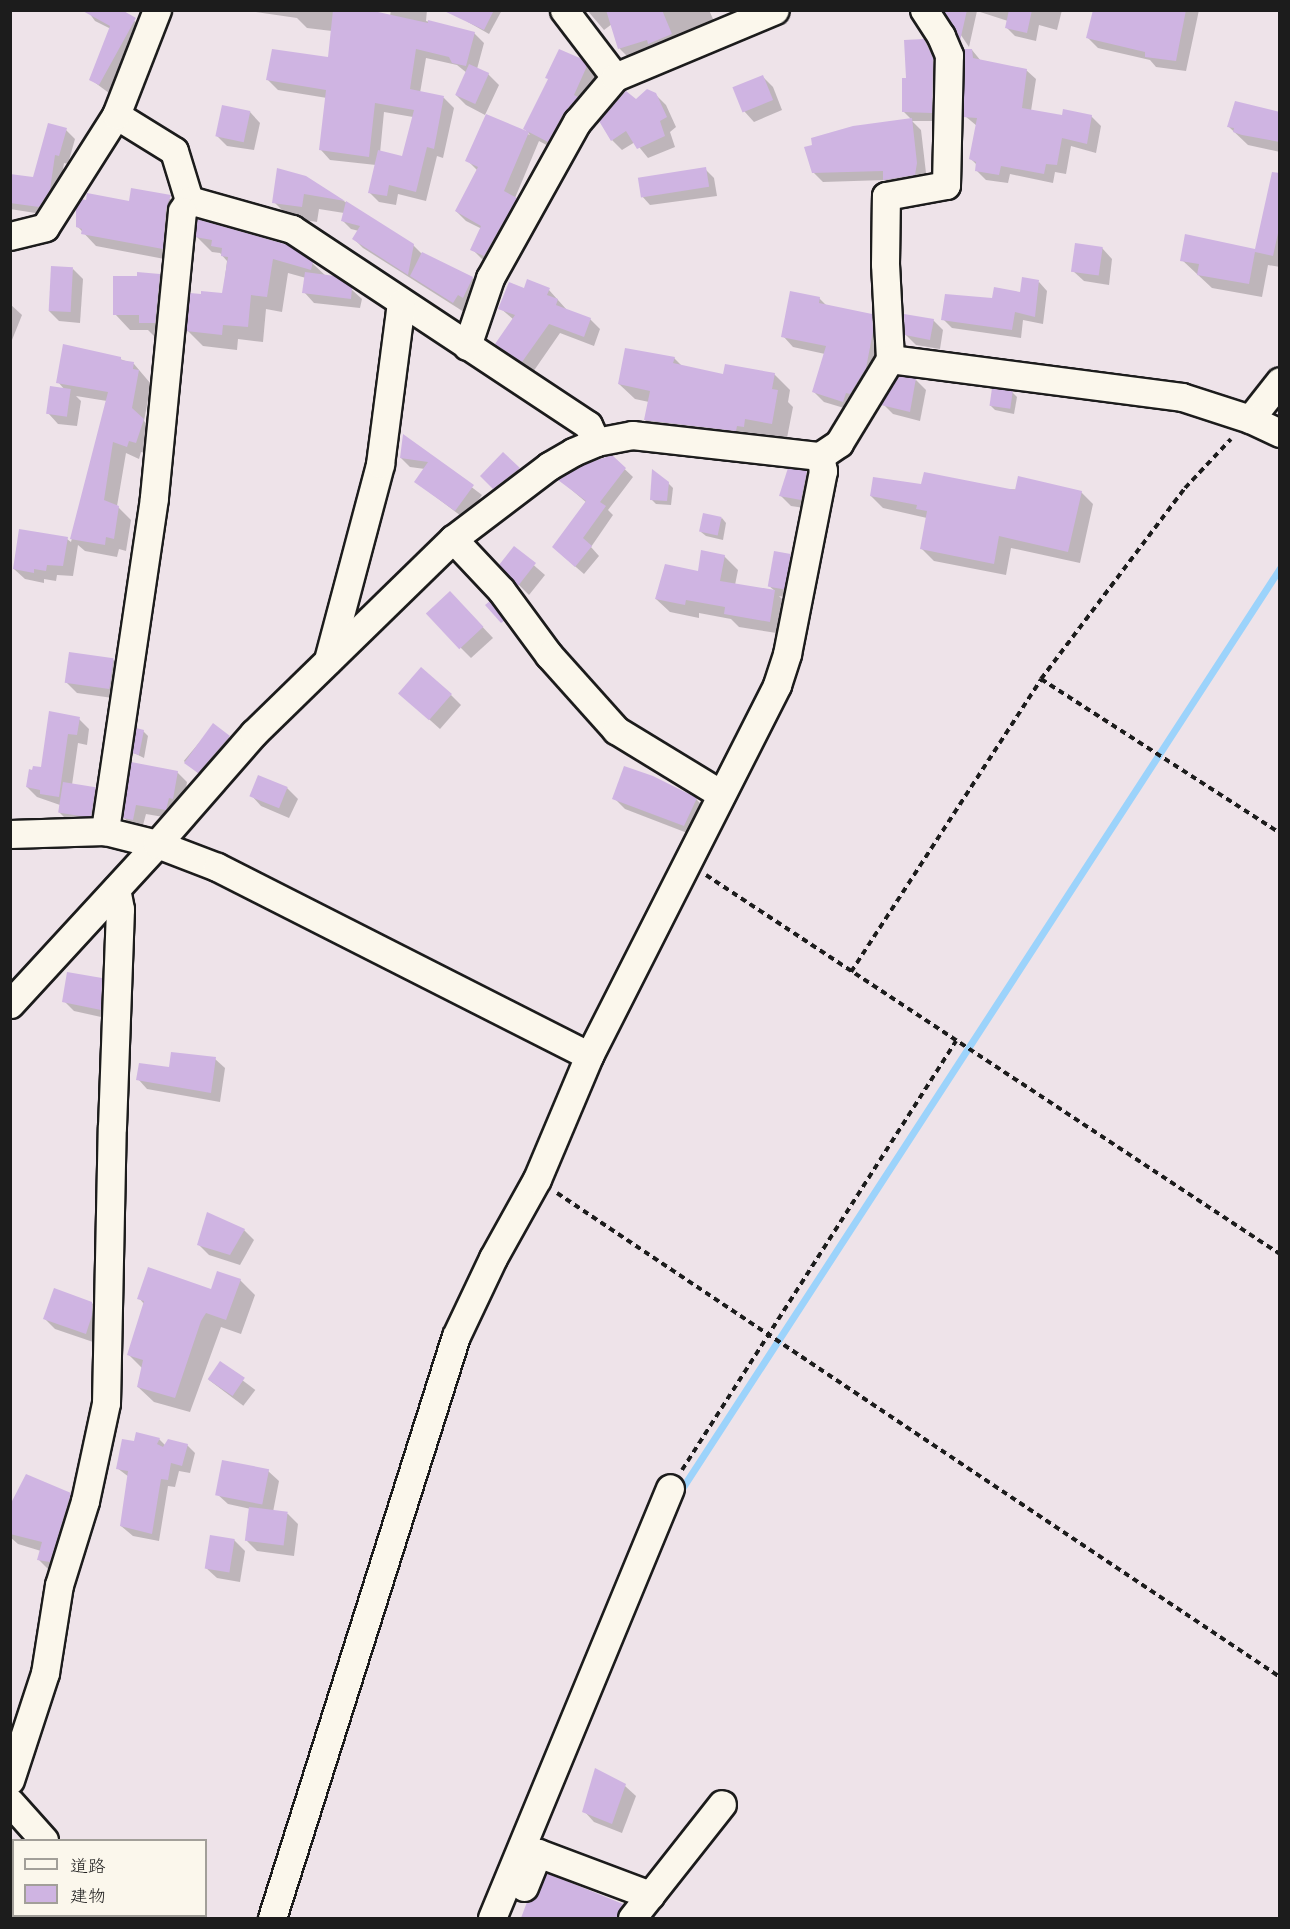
<!DOCTYPE html>
<html>
<head>
<meta charset="utf-8">
<style>
  body { margin:0 }
  #map { position:relative; width:1290px; height:1929px; overflow:hidden; background:#eee3e9; font-family:"Playpen Sans","Klee One",sans-serif }
  div>[style] { position:absolute }
  .shadow>* { inset:0; background:#0003; transform-origin:0 0 }
  .stream>* { height:7px; margin:-3.5px; padding:0 3.5px; transform-origin:3.5px; border-radius:3.5px; background:#9cd3fb }
  .building>* { inset:0; background:#cfb4e2; transform-origin:0 0 }
  .path>* { height:4px; margin-top:-2px; transform-origin:0; background:repeating-linear-gradient(90deg,#1c1c1c 0 6px,transparent 0 10.5px) }
  .roads { filter:drop-shadow(2px 0 #1c1c1c) drop-shadow(-2px 0 #1c1c1c) drop-shadow(0 2px #1c1c1c) drop-shadow(0 -2px #1c1c1c) }
  .minor>* { height:27px; margin:-13.5px; padding:0 13.5px; transform-origin:13.5px; border-radius:13.5px; background:#fbf7ec }
  span { translate:-50% -50%; white-space:nowrap; text-align:center; line-height:1.15; -webkit-text-stroke:4.5px #fbf7ec; paint-order:stroke }
  .frame { position:absolute; inset:0; border:12px solid #1c1c1c; pointer-events:none }
  .legend { position:absolute; left:12px; top:1839px; width:195px; height:78px; box-sizing:border-box; background:#fbf7ec; border:2px solid #a29f99; margin:0; padding:8px 10px; list-style:none; font-size:18px; color:#1c1c1c }
  .legend li { display:flex; align-items:center; gap:12px; height:30px }
  .legend b { width:30px; border:2px solid #a29f99 }
</style>
</head>
<body>
<div id="map">
  <div class="shadow">
    <i style="clip-path:polygon(87px 10px,126px 10px,125px 14px,144px 28px,109px 93px,90px 79px,111px 29px,95px 21px)"></i>
    <i style="clip-path:polygon(evenodd,243px 10px,364px 10px,390px 16px,391px 10px,427px 10px,426px 21px,474px 33px,484px 43px,477px 69px,488px 74px,499px 85px,485px 115px,466px 105px,456px 95px,467px 73px,457px 65px,426px 58px,420px 93px,444px 98px,454px 108px,443px 158px,437px 156px,426px 201px,398px 194px,396px 205px,379px 202px,369px 192px,376px 165px,330px 160px,321px 150px,327px 98px,278px 90px,268px 80px,329px 59px,332px 31px,307px 28px,297px 18px,243px 10px,384px 112px,413px 117px,403px 158px,380px 153px,384px 112px)"></i>
    <i style="clip-path:polygon(474px 10px,502px 10px,489px 34px,468px 22px)"></i>
    <i style="clip-path:polygon(587px 10px,709px 10px,717px 28px,629px 58px,620px 49px,612px 24px,604px 30px)"></i>
    <i style="clip-path:polygon(944px 10px,1062px 10px,1057px 30px,1039px 25px,1036px 41px,1015px 36px,1006px 27px,1008px 21px,977px 11px,969px 47px)"></i>
    <i style="clip-path:polygon(1147px 10px,1199px 10px,1186px 71px,1156px 67px,1150px 60px,1098px 48px,1088px 38px)"></i>
    <i style="clip-path:polygon(924px 40px,933px 50px,942px 68px,941px 121px,912px 121px,921px 130px,926px 173px,924px 184px,894px 189px,885px 180px,823px 182px,813px 172px,912px 120px,904px 112px,907px 79px)"></i>
    <i style="clip-path:polygon(972px 50px,981px 61px,1026px 70px,1036px 79px,1031px 111px,1063px 116px,1091px 116px,1101px 126px,1096px 153px,1071px 146px,1066px 174px,1055px 172px,1053px 183px,1010px 174px,1008px 183px,986px 180px,977px 171px,977px 165px,971px 159px,977px 126px,965px 116px)"></i>
    <i style="clip-path:polygon(581px 60px,597px 78px,558px 151px,539px 141px,515px 198px,526px 209px,494px 265px,482px 259px,472px 249px,482px 229px,466px 221px,456px 211px,478px 171px,467px 160px,487px 116px,530px 135px,525px 129px)"></i>
    <i style="clip-path:polygon(763px 77px,773px 87px,782px 110px,754px 122px,744px 111px,734px 88px)"></i>
    <i style="clip-path:polygon(655px 94px,666px 105px,676px 127px,670px 132px,675px 147px,648px 158px,635px 142px,622px 150px,612px 140px,636px 101px)"></i>
    <i style="clip-path:polygon(223px 107px,250px 112px,260px 123px,254px 150px,227px 146px,217px 136px)"></i>
    <i style="clip-path:polygon(1280px 114px,1280px 152px,1248px 145px,1229px 127px)"></i>
    <i style="clip-path:polygon(66px 130px,75px 139px,68px 164px,64px 163px,58px 199px,48px 215px,10px 209px,10px 175px,34px 179px)"></i>
    <i style="clip-path:polygon(705px 169px,714px 178px,717px 196px,650px 205px,641px 195px)"></i>
    <i style="clip-path:polygon(306px 177px,413px 245px,421px 253px,472px 278px,483px 289px,464px 312px,363px 248px,354px 239px,359px 231px,351px 229px,342px 220px,344px 213px,319px 209px,317px 222px,290px 218px,274px 202px)"></i>
    <i style="clip-path:polygon(1280px 179px,1280px 267px,1268px 265px,1262px 297px,1212px 288px,1182px 260px,1256px 251px)"></i>
    <i style="clip-path:polygon(133px 190px,171px 199px,184px 212px,175px 261px,96px 246px,78px 227px,131px 203px)"></i>
    <i style="clip-path:polygon(198px 221px,312px 263px,326px 276px,351px 289px,362px 299px,360px 308px,314px 303px,304px 292px,306px 278px,288px 273px,282px 312px,266px 309px,263px 342px,238px 339px,237px 350px,203px 346px,188px 331px,223px 295px,227px 261px,220px 253px,212px 252px,197px 237px)"></i>
    <i style="clip-path:polygon(1102px 248px,1112px 259px,1109px 285px,1084px 281px,1073px 271px)"></i>
    <i style="clip-path:polygon(73px 269px,83px 279px,80px 323px,59px 321px,49px 311px)"></i>
    <i style="clip-path:polygon(159px 275px,175px 291px,171px 338px,156px 338px,148px 330px,130px 330px,115px 314px)"></i>
    <i style="clip-path:polygon(1039px 282px,1047px 291px,1043px 324px,1023px 320px,1021px 338px,952px 328px,943px 319px,993px 299px,1021px 293px)"></i>
    <i style="clip-path:polygon(525px 290px,549px 290px,567px 310px,590px 319px,600px 329px,594px 346px,560px 333px,533px 372px,508px 354px,497px 344px,514px 320px,500px 308px)"></i>
    <i style="clip-path:polygon(819px 298px,828px 307px,871px 315px,882px 326px,883px 343px,854px 411px,824px 402px,814px 392px,825px 354px,793px 347px,783px 336px)"></i>
    <i style="clip-path:polygon(10px 304px,22px 315px,10px 345px)"></i>
    <i style="clip-path:polygon(933px 320px,943px 330px,940px 349px,916px 345px,906px 335px)"></i>
    <i style="clip-path:polygon(674px 358px,682px 366px,725px 376px,774px 374px,790px 390px,788px 402px,793px 407px,787px 438px,760px 434px,759px 442px,661px 435px,645px 420px,649px 402px,635px 399px,619px 384px)"></i>
    <i style="clip-path:polygon(120px 359px,134px 364px,151px 384px,144px 421px,156px 433px,149px 454px,141px 452px,139px 459px,126px 453px,117px 506px,131px 520px,126px 551px,119px 549px,117px 557px,85px 551px,78px 545px,73px 576px,57px 575px,56px 581px,44px 579px,44px 583px,25px 579px,14px 569px,67px 539px,71px 542px,107px 401px,76px 396px,81px 401px,77px 426px,58px 424px,48px 413px,65px 390px,58px 382px)"></i>
    <i style="clip-path:polygon(916px 380px,926px 390px,920px 421px,893px 414px,883px 404px)"></i>
    <i style="clip-path:polygon(1012px 392px,1017px 397px,1014px 414px,995px 410px,990px 405px)"></i>
    <i style="clip-path:polygon(404px 436px,482px 495px,465px 519px,416px 482px,425px 469px,410px 467px,401px 458px)"></i>
    <i style="clip-path:polygon(503px 455px,529px 479px,505px 498px,482px 476px)"></i>
    <i style="clip-path:polygon(612px 457px,633px 477px,608px 510px,613px 515px,591px 547px,599px 556px,584px 574px,562px 555px,587px 503px,560px 480px)"></i>
    <i style="clip-path:polygon(806px 472px,816px 482px,811px 509px,791px 506px,781px 496px)"></i>
    <i style="clip-path:polygon(668px 483px,673px 488px,671px 505px,656px 504px,651px 499px)"></i>
    <i style="clip-path:polygon(922px 486px,1081px 492px,1093px 504px,1080px 563px,1011px 548px,1006px 575px,934px 561px,921px 548px,927px 518px,883px 508px,871px 496px)"></i>
    <i style="clip-path:polygon(722px 518px,726px 523px,723px 540px,706px 536px,701px 532px)"></i>
    <i style="clip-path:polygon(514px 548px,545px 575px,529px 595px,519px 585px)"></i>
    <i style="clip-path:polygon(724px 556px,738px 570px,735px 585px,775px 591px,769px 586px,790px 556px,800px 566px,794px 599px,779px 596px,788px 605px,783px 634px,739px 627px,731px 619px,699px 613px,699px 618px,670px 612px,656px 599px)"></i>
    <i style="clip-path:polygon(460px 603px,493px 638px,471px 658px,461px 648px)"></i>
    <i style="clip-path:polygon(114px 660px,124px 670px,120px 699px,77px 693px,66px 682px)"></i>
    <i style="clip-path:polygon(451px 695px,461px 705px,440px 729px,411px 703px)"></i>
    <i style="clip-path:polygon(79px 719px,89px 729px,87px 745px,78px 743px,72px 785px,95px 789px,105px 799px,101px 825px,70px 823px,59px 812px,60px 805px,37px 797px,27px 787px)"></i>
    <i style="left:214px;top:725px;width:34px;height:47px;rotate:40deg"></i>
    <i style="clip-path:polygon(143px 731px,148px 736px,144px 758px,134px 753px)"></i>
    <i style="clip-path:polygon(132px 764px,177px 772px,187px 782px,183px 808px,175px 819px,146px 814px,142px 829px,134px 827px,124px 818px)"></i>
    <i style="clip-path:polygon(287px 788px,298px 799px,289px 818px,261px 806px,251px 795px)"></i>
    <i style="clip-path:polygon(614px 798px,696px 799px,706px 809px,695px 836px,625px 809px)"></i>
    <i style="clip-path:polygon(101px 979px,111px 990px,110px 1019px,74px 1011px,64px 1001px)"></i>
    <i style="clip-path:polygon(215px 1059px,225px 1068px,220px 1102px,147px 1089px,138px 1079px)"></i>
    <i style="clip-path:polygon(244px 1230px,254px 1240px,240px 1265px,209px 1255px,199px 1245px)"></i>
    <i style="clip-path:polygon(240px 1280px,255px 1295px,241px 1334px,221px 1327px,190px 1412px,154px 1402px,138px 1387px,143px 1369px,129px 1355px,144px 1304px,139px 1298px,212px 1291px)"></i>
    <i style="clip-path:polygon(92px 1303px,102px 1314px,96px 1343px,55px 1329px,45px 1319px)"></i>
    <i style="left:221px;top:1364px;width:43px;height:20px;rotate:37deg"></i>
    <i style="clip-path:polygon(159px 1439px,166px 1446px,187px 1445px,195px 1453px,190px 1473px,179px 1471px,175px 1487px,168px 1486px,159px 1541px,133px 1536px,121px 1526px,129px 1477px,117px 1468px)"></i>
    <i style="clip-path:polygon(268px 1471px,279px 1481px,273px 1512px,288px 1514px,298px 1524px,294px 1556px,257px 1551px,247px 1541px,251px 1509px,228px 1504px,217px 1494px)"></i>
    <i style="clip-path:polygon(70px 1494px,83px 1507px,52px 1573px,39px 1560px,41px 1551px,18px 1544px,10px 1537px,10px 1508px)"></i>
    <i style="clip-path:polygon(234px 1540px,245px 1551px,240px 1582px,217px 1578px,206px 1568px)"></i>
    <i style="clip-path:polygon(625px 1786px,636px 1796px,622px 1833px,594px 1822px,584px 1811px)"></i>
    <i style="clip-path:polygon(528px 1903px,622px 1905px,636px 1918px,523px 1918px)"></i>
  </div>
  <div class="stream">
    <i style="left:679px;top:1493px;width:1103px;rotate:-56.99deg"></i>
  </div>
  <div class="building">
    <i style="clip-path:polygon(81px 10px,122px 10px,136px 18px,99px 85px,89px 80px,110px 26px)"></i>
    <i style="clip-path:polygon(333px 10px,369px 10px,428px 23px,428px 20px,475px 32px,466px 66px,452px 63px,449px 57px,416px 49px,410px 89px,444px 96px,434px 149px,427px 147px,416px 192px,389px 185px,387px 196px,368px 193px,378px 150px,402px 156px,414px 110px,375px 103px,369px 157px,319px 150px,326px 90px,266px 80px,272px 49px,328px 57px)"></i>
    <i style="clip-path:polygon(442px 10px,494px 10px,484px 30px)"></i>
    <i style="clip-path:polygon(606px 10px,662px 10px,672px 34px,648px 44px,647px 40px,618px 49px)"></i>
    <i style="clip-path:polygon(943px 10px,967px 10px,960px 41px,954px 28px)"></i>
    <i style="clip-path:polygon(1009px 10px,1032px 10px,1027px 33px,1005px 28px)"></i>
    <i style="clip-path:polygon(1093px 10px,1186px 10px,1176px 61px,1145px 57px,1145px 52px,1086px 38px)"></i>
    <i style="clip-path:polygon(924px 39px,933px 58px,932px 113px,902px 112px,902px 78px,906px 78px,904px 40px)"></i>
    <i style="clip-path:polygon(559px 49px,582px 59px,587px 66px,574px 95px,578px 97px,563px 114px,548px 142px,523px 129px,548px 79px,545px 78px)"></i>
    <i style="clip-path:polygon(964px 49px,972px 49px,973px 58px,1027px 69px,1022px 108px,1062px 115px,1063px 109px,1092px 115px,1087px 144px,1062px 138px,1057px 165px,1046px 164px,1044px 174px,1001px 166px,999px 175px,975px 171px,976px 162px,969px 159px,977px 118px,963px 117px)"></i>
    <i style="left:469px;top:64px;width:22px;height:34px;rotate:24deg"></i>
    <i style="left:763px;top:75px;width:27px;height:33px;rotate:68deg"></i>
    <i style="clip-path:polygon(647px 89px,656px 93px,667px 117px,660px 121px,665px 136px,637px 149px,626px 131px,611px 141px,599px 121px,626px 91px,636px 99px)"></i>
    <i style="clip-path:polygon(1235px 101px,1280px 112px,1280px 142px,1242px 135px,1233px 132px,1234px 128px,1227px 127px)"></i>
    <i style="left:222px;top:105px;width:29px;height:32px;rotate:12deg"></i>
    <i style="clip-path:polygon(486px 114px,529px 132px,504px 191px,517px 198px,484px 256px,470px 250px,481px 226px,455px 211px,478px 167px,465px 161px)"></i>
    <i style="clip-path:polygon(912px 118px,917px 163px,915px 175px,883px 180px,883px 171px,812px 173px,804px 147px,812px 145px,811px 138px,853px 126px)"></i>
    <i style="clip-path:polygon(48px 123px,67px 128px,59px 156px,55px 155px,50px 190px,39px 207px,10px 203px,10px 174px,33px 177px)"></i>
    <i style="left:706px;top:167px;width:20px;height:69px;rotate:81deg"></i>
    <i style="clip-path:polygon(277px 168px,306px 176px,345px 201px,304px 194px,302px 207px,272px 203px)"></i>
    <i style="clip-path:polygon(1272px 172px,1280px 173px,1280px 224px,1273px 256px,1255px 252px,1249px 284px,1197px 275px,1199px 264px,1180px 261px,1185px 234px,1255px 249px)"></i>
    <i style="clip-path:polygon(131px 188px,171px 195px,166px 209px,163px 249px,81px 234px,82px 229px,76px 227px,76px 207px,81px 199px,86px 200px,87px 193px,129px 201px)"></i>
    <i style="clip-path:polygon(346px 201px,414px 244px,408px 275px,352px 239px,360px 226px,341px 221px)"></i>
    <i style="clip-path:polygon(197px 219px,288px 245px,313px 262px,311px 270px,273px 259px,267px 297px,251px 295px,248px 327px,223px 325px,222px 335px,186px 331px,190px 293px,201px 294px,201px 291px,222px 293px,228px 257px,221px 256px,222px 248px,211px 246px,212px 240px,195px 237px)"></i>
    <i style="left:1075px;top:243px;width:28px;height:29px;rotate:8deg"></i>
    <i style="clip-path:polygon(422px 252px,473px 277px,463px 298px,458px 295px,453px 303px,410px 276px)"></i>
    <i style="left:51px;top:266px;width:22px;height:45px;rotate:3deg"></i>
    <i style="clip-path:polygon(137px 272px,160px 274px,155px 323px,139px 323px,139px 315px,113px 315px,113px 276px,137px 276px)"></i>
    <i style="clip-path:polygon(305px 272px,335px 276px,352px 288px,351px 299px,302px 293px)"></i>
    <i style="clip-path:polygon(1022px 277px,1039px 280px,1035px 317px,1015px 312px,1012px 330px,941px 320px,945px 294px,992px 298px,994px 287px,1020px 292px)"></i>
    <i style="clip-path:polygon(527px 279px,550px 288px,547px 295px,558px 299px,556px 305px,591px 318px,584px 337px,549px 324px,522px 362px,495px 344px,515px 315px,498px 309px,509px 282px,524px 288px)"></i>
    <i style="clip-path:polygon(790px 291px,820px 297px,819px 303px,872px 314px,873px 332px,866px 368px,850px 394px,846px 393px,843px 402px,812px 392px,826px 346px,781px 337px)"></i>
    <i style="clip-path:polygon(904px 314px,934px 319px,930px 340px,905px 335px)"></i>
    <i style="clip-path:polygon(63px 344px,121px 357px,121px 360px,134px 362px,133px 369px,139px 370px,132px 408px,144px 419px,136px 443px,129px 441px,127px 447px,113px 442px,104px 500px,119px 506px,114px 539px,106px 537px,105px 545px,70px 539px,108px 392px,56px 383px)"></i>
    <i style="clip-path:polygon(625px 348px,675px 357px,673px 363px,723px 374px,725px 364px,775px 373px,772px 389px,778px 390px,772px 424px,745px 419px,744px 427px,737px 426px,736px 431px,644px 420px,650px 391px,618px 384px)"></i>
    <i style="clip-path:polygon(898px 376px,916px 378px,910px 412px,881px 405px)"></i>
    <i style="left:50px;top:386px;width:21px;height:28px;rotate:8deg"></i>
    <i style="left:992px;top:388px;width:21px;height:18px;rotate:8deg"></i>
    <i style="clip-path:polygon(403px 434px,474px 485px,455px 511px,414px 482px,428px 462px,400px 458px)"></i>
    <i style="clip-path:polygon(503px 452px,520px 468px,493px 489px,480px 476px)"></i>
    <i style="clip-path:polygon(612px 455px,626px 468px,600px 502px,606px 506px,583px 538px,592px 546px,575px 567px,552px 547px,586px 501px,558px 480px,580px 466px)"></i>
    <i style="clip-path:polygon(788px 468px,807px 470px,801px 500px,779px 496px)"></i>
    <i style="clip-path:polygon(652px 469px,669px 482px,667px 501px,650px 500px)"></i>
    <i style="clip-path:polygon(924px 472px,1015px 490px,1018px 476px,1082px 491px,1068px 552px,999px 536px,994px 564px,920px 549px,927px 511px,916px 509px,917px 505px,870px 496px,873px 477px,921px 484px)"></i>
    <i style="left:703px;top:513px;width:19px;height:19px;rotate:12deg"></i>
    <i style="clip-path:polygon(19px 529px,68px 537px,63px 566px,47px 565px,46px 571px,34px 569px,34px 573px,13px 569px)"></i>
    <i style="clip-path:polygon(514px 546px,536px 563px,518px 586px,499px 565px)"></i>
    <i style="clip-path:polygon(701px 550px,725px 555px,720px 581px,775px 590px,770px 622px,724px 614px,725px 607px,686px 600px,685px 605px,655px 599px,665px 564px,698px 571px)"></i>
    <i style="left:774px;top:551px;width:17px;height:36px;rotate:10deg"></i>
    <i style="left:450px;top:591px;width:49px;height:33px;rotate:47deg"></i>
    <i style="clip-path:polygon(490px 601px,504px 621px,501px 623px,485px 605px)"></i>
    <i style="left:69px;top:652px;width:45px;height:31px;rotate:8deg"></i>
    <i style="left:421px;top:667px;width:41px;height:35px;rotate:41deg"></i>
    <i style="clip-path:polygon(49px 711px,80px 717px,77px 735px,68px 734px,59px 797px,40px 794px,40px 790px,26px 787px,29px 769px,32px 770px,33px 766px,41px 767px)"></i>
    <i style="clip-path:polygon(213px 723px,230px 736px,198px 773px,184px 763px)"></i>
    <i style="clip-path:polygon(136px 728px,144px 730px,139px 755px,132px 753px)"></i>
    <i style="clip-path:polygon(131px 762px,178px 771px,173px 799px,169px 798px,166px 810px,136px 805px,133px 820px,123px 818px)"></i>
    <i style="clip-path:polygon(624px 766px,653px 776px,697px 798px,684px 826px,612px 799px)"></i>
    <i style="left:258px;top:775px;width:32px;height:23px;rotate:22deg"></i>
    <i style="left:63px;top:782px;width:33px;height:31px;rotate:9deg"></i>
    <i style="clip-path:polygon(67px 972px,102px 978px,101px 1010px,62px 1002px)"></i>
    <i style="clip-path:polygon(171px 1052px,216px 1057px,211px 1093px,136px 1080px,139px 1063px,169px 1067px)"></i>
    <i style="clip-path:polygon(207px 1212px,245px 1229px,230px 1255px,197px 1245px)"></i>
    <i style="clip-path:polygon(148px 1267px,211px 1289px,217px 1271px,241px 1279px,226px 1320px,206px 1313px,201px 1321px,175px 1398px,137px 1387px,143px 1360px,127px 1355px,144px 1301px,137px 1299px)"></i>
    <i style="clip-path:polygon(54px 1288px,92px 1302px,92px 1315px,86px 1334px,43px 1319px)"></i>
    <i style="left:220px;top:1361px;width:30px;height:22px;rotate:34deg"></i>
    <i style="clip-path:polygon(136px 1432px,160px 1438px,157px 1444px,163px 1447px,168px 1439px,188px 1444px,182px 1466px,171px 1463px,168px 1480px,161px 1479px,152px 1534px,120px 1526px,128px 1471px,116px 1469px,122px 1439px,134px 1441px)"></i>
    <i style="left:222px;top:1460px;width:48px;height:36px;rotate:11deg"></i>
    <i style="clip-path:polygon(26px 1474px,71px 1493px,50px 1562px,37px 1560px,42px 1542px,10px 1534px,10px 1505px)"></i>
    <i style="left:249px;top:1507px;width:39px;height:34px;rotate:7deg"></i>
    <i style="left:210px;top:1535px;width:25px;height:34px;rotate:9deg"></i>
    <i style="clip-path:polygon(595px 1768px,626px 1784px,612px 1824px,582px 1812px)"></i>
    <i style="clip-path:polygon(547px 1873px,623px 1904px,617px 1918px,521px 1918px,527px 1902px,538px 1894px)"></i>
  </div>
  <div class="path">
    <i style="left:1041px;top:679px;width:284px;rotate:32.8deg"></i>
    <i style="left:706px;top:875px;width:688px;rotate:33.44deg"></i>
    <i style="left:851px;top:972px;width:349px;rotate:-57deg"></i>
    <i style="left:1041px;top:679px;width:239px;rotate:-53deg"></i>
    <i style="left:1185px;top:488px;width:67px;rotate:-46.8deg"></i>
    <i style="left:557px;top:1193px;width:870px;rotate:33.8deg"></i>
    <i style="left:682px;top:1470px;width:509px;rotate:-57.43deg"></i>
  </div>
  <div class="roads">
    <div class="minor">
      <i style="left:564px;top:10px;width:84px;rotate:52.7deg"></i>
      <i style="left:116px;top:115px;width:68px;rotate:31.8deg"></i>
      <i style="left:174px;top:151px;width:51px;rotate:73deg"></i>
      <i style="left:189px;top:200px;width:107px;rotate:15.7deg"></i>
      <i style="left:292px;top:229px;width:355px;rotate:33.5deg"></i>
      <i style="left:588px;top:425px;width:19px;rotate:65deg"></i>
      <i style="left:189px;top:200px;width:13px;rotate:122deg"></i>
      <i style="left:182px;top:211px;width:288px;rotate:95.6deg"></i>
      <i style="left:154px;top:498px;width:337px;rotate:98.4deg"></i>
      <i style="left:105px;top:831px;width:54px;rotate:14deg"></i>
      <i style="left:157px;top:844px;width:64px;rotate:21deg"></i>
      <i style="left:217px;top:867px;width:417px;rotate:26.9deg"></i>
      <i style="left:10px;top:236px;width:36px;rotate:-14deg"></i>
      <i style="left:45px;top:227px;width:133px;rotate:-57.6deg"></i>
      <i style="left:116px;top:115px;width:113px;rotate:-68.7deg"></i>
      <i style="left:467px;top:346px;width:72px;rotate:-71.3deg"></i>
      <i style="left:490px;top:278px;width:179px;rotate:-60.9deg"></i>
      <i style="left:577px;top:122px;width:59px;rotate:-49.8deg"></i>
      <i style="left:615px;top:77px;width:173px;rotate:-22.7deg"></i>
      <i style="left:890px;top:359px;width:95px;rotate:-93deg"></i>
      <i style="left:885px;top:264px;width:68px;rotate:-89.2deg"></i>
      <i style="left:886px;top:196px;width:61px;rotate:-10.4deg"></i>
      <i style="left:946px;top:185px;width:130px;rotate:-88.7deg"></i>
      <i style="left:949px;top:55px;width:21px;rotate:-113deg"></i>
      <i style="left:941px;top:36px;width:31px;rotate:-123deg"></i>
      <i style="left:1250px;top:419px;width:48px;rotate:-51.7deg"></i>
      <i style="left:453px;top:539px;width:70px;rotate:46.7deg"></i>
      <i style="left:501px;top:590px;width:81px;rotate:53.6deg"></i>
      <i style="left:549px;top:655px;width:101px;rotate:48.2deg"></i>
      <i style="left:616px;top:730px;width:123px;rotate:31.4deg"></i>
      <i style="left:328px;top:660px;width:203px;rotate:-75.1deg"></i>
      <i style="left:380px;top:464px;width:162px;rotate:-82.6deg"></i>
      <i style="left:10px;top:834px;width:95px;rotate:-1.8deg"></i>
      <i style="left:10px;top:1004px;width:217px;rotate:-47.4deg"></i>
      <i style="left:157px;top:844px;width:147px;rotate:-48.9deg"></i>
      <i style="left:254px;top:733px;width:278px;rotate:-44.3deg"></i>
      <i style="left:453px;top:539px;width:121px;rotate:-37.2deg"></i>
      <i style="left:549px;top:466px;width:28px;rotate:-30deg"></i>
      <i style="left:573px;top:452px;width:25px;rotate:-23deg"></i>
      <i style="left:596px;top:442px;width:37px;rotate:-11deg"></i>
      <i style="left:632px;top:435px;width:189px;rotate:6.4deg"></i>
      <i style="left:820px;top:456px;width:23px;rotate:-34deg"></i>
      <i style="left:839px;top:443px;width:98px;rotate:-58.7deg"></i>
      <i style="left:890px;top:359px;width:294px;rotate:7.4deg"></i>
      <i style="left:1182px;top:397px;width:71px;rotate:17.9deg"></i>
      <i style="left:1250px;top:419px;width:33px;rotate:25deg"></i>
      <i style="left:10px;top:1780px;width:113px;rotate:-71.9deg"></i>
      <i style="left:45px;top:1673px;width:89px;rotate:-81deg"></i>
      <i style="left:59px;top:1585px;width:88px;rotate:-72.8deg"></i>
      <i style="left:85px;top:1501px;width:100px;rotate:-77.9deg"></i>
      <i style="left:106px;top:1403px;width:276px;rotate:-88.8deg"></i>
      <i style="left:112px;top:1127px;width:218px;rotate:-87.9deg"></i>
      <i style="left:120px;top:909px;width:20px;rotate:-101deg"></i>
      <i style="left:10px;top:1802px;width:51px;rotate:48.2deg"></i>
      <i style="left:524px;top:1887px;width:37px;rotate:-68deg"></i>
      <i style="left:538px;top:1853px;width:120px;rotate:20.6deg"></i>
      <i style="left:111px;top:1916px;width:4px;rotate:34deg"></i>
      <i style="left:272px;top:1918px;width:610px;rotate:-72.46deg"></i>
      <i style="left:456px;top:1336px;width:86px;rotate:-64.6deg"></i>
      <i style="left:493px;top:1258px;width:90px;rotate:-60.9deg"></i>
      <i style="left:537px;top:1179px;width:134px;rotate:-67.1deg"></i>
      <i style="left:589px;top:1056px;width:416px;rotate:-63.1deg"></i>
      <i style="left:777px;top:685px;width:33px;rotate:-72deg"></i>
      <i style="left:787px;top:654px;width:187px;rotate:-78.9deg"></i>
      <i style="left:823px;top:471px;width:15px;rotate:-101deg"></i>
      <i style="left:492px;top:1918px;width:465px;rotate:-67.5deg"></i>
      <i style="left:632px;top:1918px;width:145px;rotate:-51.7deg"></i>
    </div>
  </div>
  <div class="frame"></div>
  <ul class="legend">
  <li><b style="height:8px;background:#fbf7ec"></b>道路</li>
  <li><b style="height:16px;background:#cfb4e2"></b>建物</li>
  </ul>
</div>
</body>
</html>
